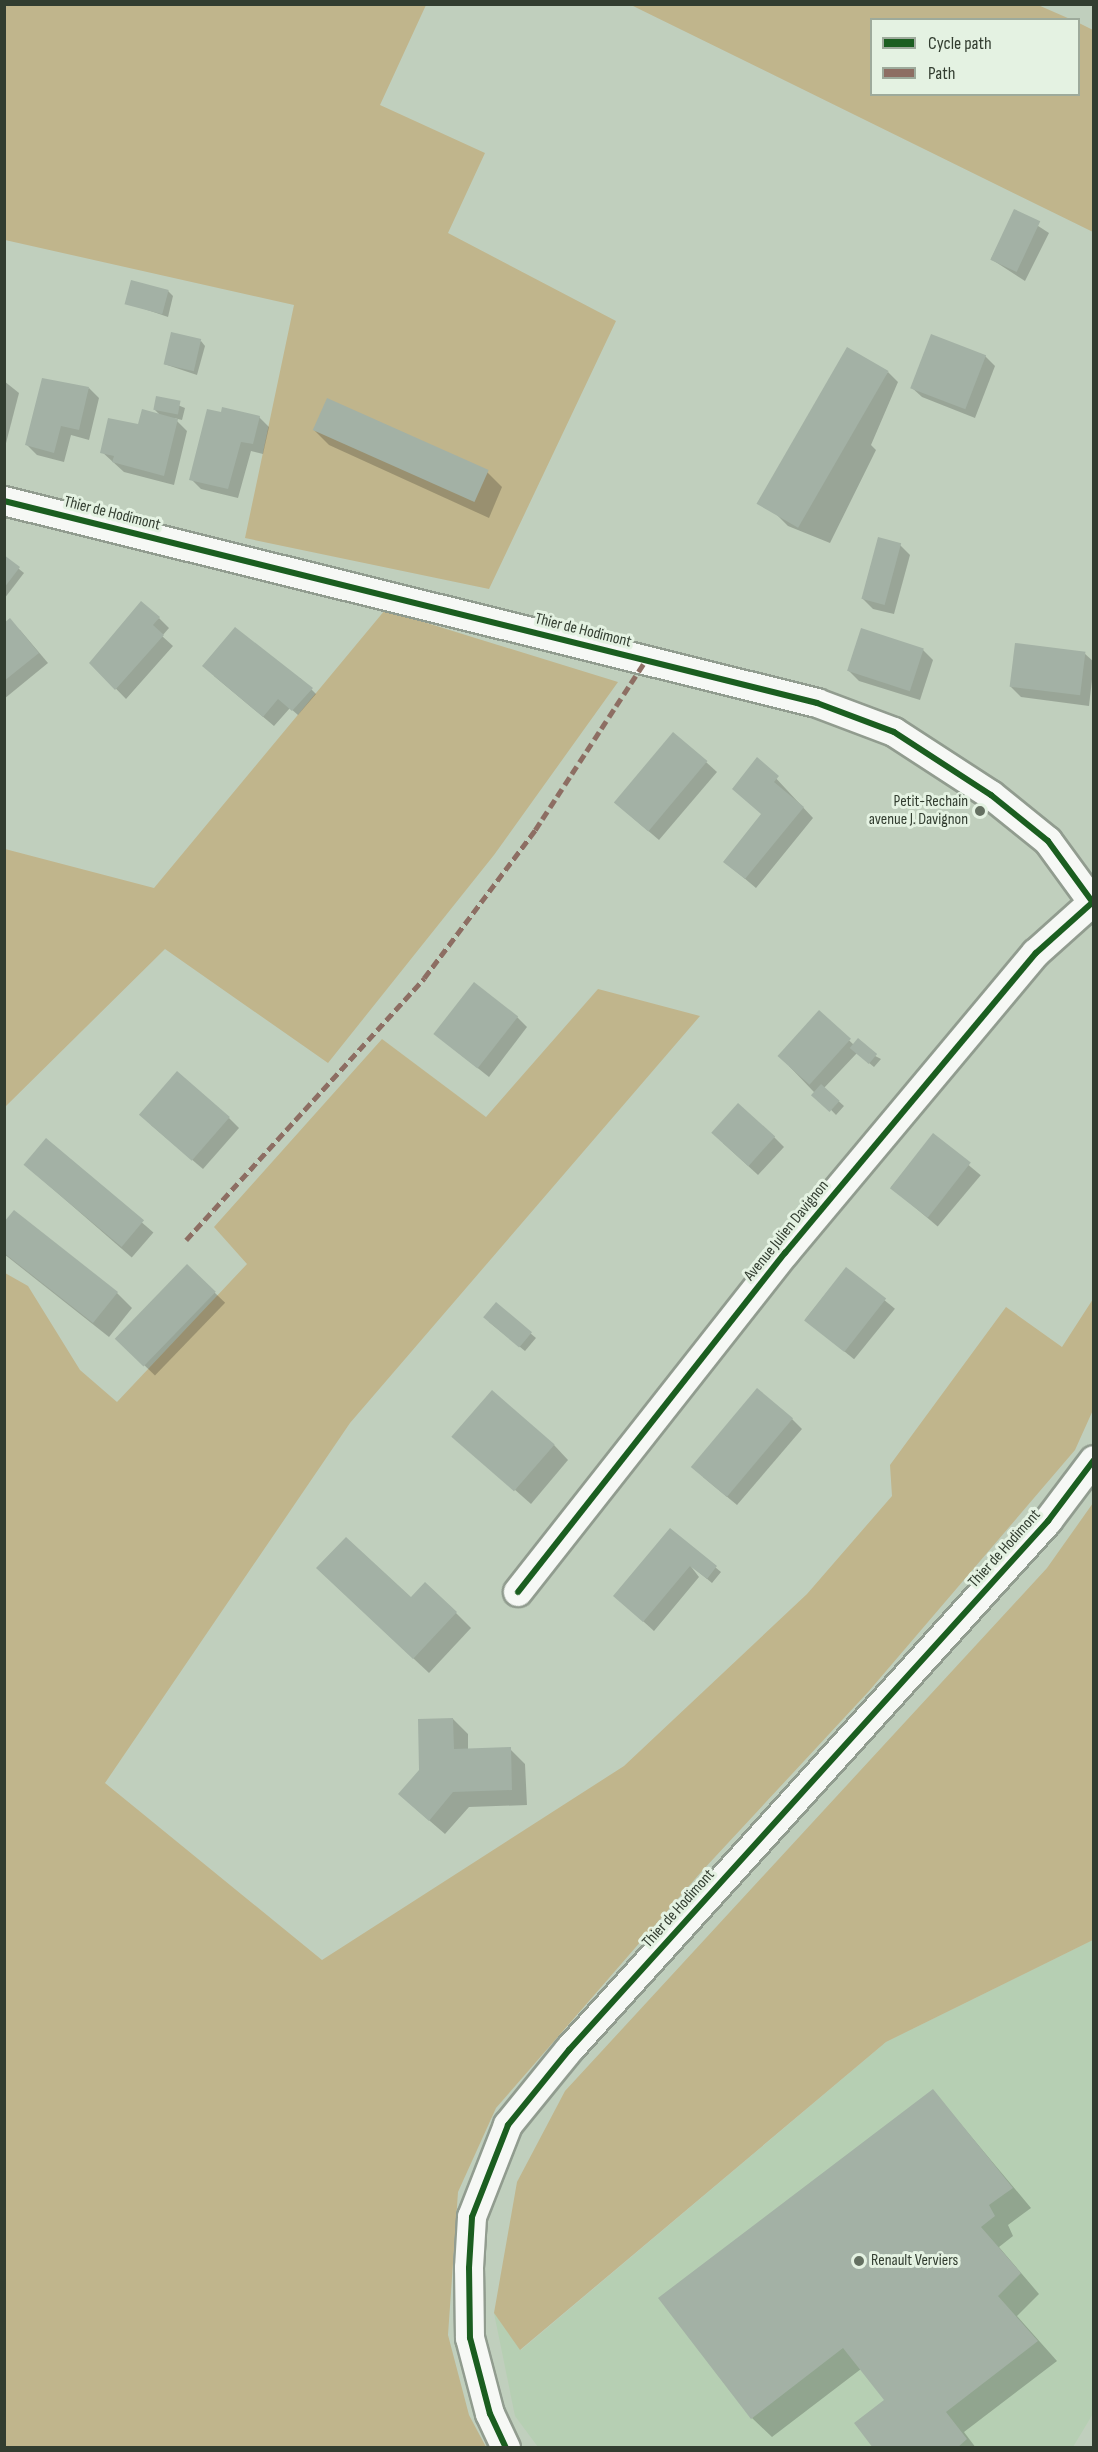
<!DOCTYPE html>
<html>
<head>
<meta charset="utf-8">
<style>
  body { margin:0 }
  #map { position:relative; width:1098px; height:2452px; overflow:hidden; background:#c0cfbd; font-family:"Sofia Sans Condensed",sans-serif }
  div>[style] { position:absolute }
  .built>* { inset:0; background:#b6cfb3 }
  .green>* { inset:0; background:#c0b58c }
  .shadow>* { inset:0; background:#0003; transform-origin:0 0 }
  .building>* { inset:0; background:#a3b1a5; transform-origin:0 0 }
  .roads { filter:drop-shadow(2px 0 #919c8f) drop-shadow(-2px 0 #919c8f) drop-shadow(0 2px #919c8f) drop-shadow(0 -2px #919c8f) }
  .minor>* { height:28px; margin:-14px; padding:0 14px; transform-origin:14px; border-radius:14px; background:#f6f8f5 }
  .quiet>* { height:4.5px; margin-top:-2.25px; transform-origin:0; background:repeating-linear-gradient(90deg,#8d6e63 0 9px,transparent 0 13.5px) }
  .cycleway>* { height:6px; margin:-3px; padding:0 3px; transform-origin:3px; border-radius:3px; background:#1b5e20 }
  .dots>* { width:16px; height:16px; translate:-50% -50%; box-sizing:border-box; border:3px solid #e4f2e2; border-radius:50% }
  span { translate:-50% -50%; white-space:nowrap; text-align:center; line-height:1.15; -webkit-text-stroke:6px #e4f2e2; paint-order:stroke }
  .street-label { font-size:16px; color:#323d30 }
  .poi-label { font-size:16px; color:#323d30 }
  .right { translate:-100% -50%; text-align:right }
  .left { translate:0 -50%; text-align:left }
  .frame { position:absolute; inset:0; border:6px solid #323d30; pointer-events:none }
  .legend { position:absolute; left:870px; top:18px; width:210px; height:78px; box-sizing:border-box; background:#e4f2e2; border:2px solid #9daa9b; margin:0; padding:8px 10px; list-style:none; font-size:18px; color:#323d30 }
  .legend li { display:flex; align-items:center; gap:12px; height:30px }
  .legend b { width:30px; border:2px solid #9daa9b }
</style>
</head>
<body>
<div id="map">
  <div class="built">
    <i style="clip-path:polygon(1093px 1940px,1094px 2412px,1073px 2447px,538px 2447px,515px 2416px,494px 2313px,521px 2350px,886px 2042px)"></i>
  </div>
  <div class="green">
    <i style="clip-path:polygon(5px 5px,426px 5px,380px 105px,485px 153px,448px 233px,616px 321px,489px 589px,245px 538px,294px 305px,5px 240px)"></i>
    <i style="clip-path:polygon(1038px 5px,1070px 19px,872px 20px,872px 94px,1078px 94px,1079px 23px,1093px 30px,1093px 232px,631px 5px)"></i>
    <i style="clip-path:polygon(385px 610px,618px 682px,494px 855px,328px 1063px,165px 949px,5px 1107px,5px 849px,154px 888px)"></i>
    <i style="clip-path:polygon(598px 989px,700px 1016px,350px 1423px,105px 1783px,322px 1960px,624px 1766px,807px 1594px,892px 1496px,890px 1465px,1006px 1307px,1062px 1347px,1093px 1299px,1093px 1410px,1075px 1450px,869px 1691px,702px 1871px,496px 2108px,458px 2192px,448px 2335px,469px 2415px,486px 2447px,5px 2447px,5px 1273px,28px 1286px,80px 1370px,117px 1402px,247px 1264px,214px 1227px,382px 1039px,486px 1117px)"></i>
    <i style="clip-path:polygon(1093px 1503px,1093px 1940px,886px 2042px,520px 2350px,494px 2313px,517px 2182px,565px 2091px,1047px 1568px)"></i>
  </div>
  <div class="shadow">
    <i style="clip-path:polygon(1015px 211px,1049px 233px,1025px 281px,991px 259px)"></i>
    <i style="clip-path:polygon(168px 291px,173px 296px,168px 317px,127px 303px)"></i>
    <i style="clip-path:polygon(201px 341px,205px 346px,197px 375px,164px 364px)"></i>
    <i style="clip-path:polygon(985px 356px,995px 366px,975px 418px,922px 397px,911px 387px)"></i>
    <i style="clip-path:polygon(888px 372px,898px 382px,871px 445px,876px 450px,830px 543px,788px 526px,773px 511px)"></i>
    <i style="clip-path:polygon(4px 381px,19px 393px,5px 447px,4px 447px)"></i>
    <i style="clip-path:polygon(89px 388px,99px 398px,89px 440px,71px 435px,64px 462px,37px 455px,27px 445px)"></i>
    <i style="clip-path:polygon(158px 397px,185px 408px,182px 420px,174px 418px,187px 431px,174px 485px,124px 472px,102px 452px,161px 416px,155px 410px)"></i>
    <i style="clip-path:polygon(259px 417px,269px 427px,263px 454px,251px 451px,238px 498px,201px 489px,191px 479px)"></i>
    <i style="clip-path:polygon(314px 430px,487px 472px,502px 487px,489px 518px,329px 445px)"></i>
    <i style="clip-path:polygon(900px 545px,910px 555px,894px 614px,873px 609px,863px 599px)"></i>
    <i style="clip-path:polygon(4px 557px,24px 573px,4px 599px)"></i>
    <i style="clip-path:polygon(159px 618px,169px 628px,162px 636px,173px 646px,126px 699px,91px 663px)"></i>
    <i style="clip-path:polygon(4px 625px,20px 630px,48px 663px,4px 699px)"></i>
    <i style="clip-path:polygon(923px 650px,933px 660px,920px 700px,859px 681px,849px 671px)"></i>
    <i style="clip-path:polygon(1084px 653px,1094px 662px,1089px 706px,1021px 697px,1011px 687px)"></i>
    <i style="clip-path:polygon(214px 676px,300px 678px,316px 694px,298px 715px,290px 708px,274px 726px)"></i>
    <i style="clip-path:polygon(758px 759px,813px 818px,756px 888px,725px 862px,763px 815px)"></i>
    <i style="clip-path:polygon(706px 762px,717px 772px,659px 840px,626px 812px)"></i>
    <i style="clip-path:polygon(819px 1012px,854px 1045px,881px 1059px,874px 1067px,857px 1053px,824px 1088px,844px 1106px,836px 1115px,789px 1066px)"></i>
    <i style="clip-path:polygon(517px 1017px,527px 1027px,489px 1077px,436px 1035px)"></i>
    <i style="clip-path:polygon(229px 1118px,239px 1128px,203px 1169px,151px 1125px)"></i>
    <i style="left:934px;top:1136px;width:61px;height:67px;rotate:40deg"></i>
    <i style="clip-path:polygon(774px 1137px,784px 1147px,758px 1175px,723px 1143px)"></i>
    <i style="left:47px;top:1140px;width:141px;height:33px;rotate:41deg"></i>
    <i style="clip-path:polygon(4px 1224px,117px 1293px,132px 1308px,109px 1337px,4px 1254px)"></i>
    <i style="left:187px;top:1266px;width:53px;height:101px;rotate:44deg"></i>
    <i style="left:846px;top:1269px;width:63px;height:65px;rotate:39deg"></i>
    <i style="clip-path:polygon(496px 1304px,536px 1338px,525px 1351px,489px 1322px)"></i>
    <i style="clip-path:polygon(792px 1419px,802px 1429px,737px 1505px,703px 1477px)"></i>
    <i style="clip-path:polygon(454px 1436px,554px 1445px,568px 1460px,531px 1504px)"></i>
    <i style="clip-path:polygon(670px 1530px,721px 1572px,712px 1583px,689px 1564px,699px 1577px,654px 1631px,615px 1596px)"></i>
    <i style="clip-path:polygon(333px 1583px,456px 1613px,471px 1628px,429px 1673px)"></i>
    <i style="clip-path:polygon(453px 1719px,468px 1734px,468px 1750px,510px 1749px,525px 1764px,527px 1805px,469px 1807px,445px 1834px,416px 1809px,421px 1771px)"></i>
    <i style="clip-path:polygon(933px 2091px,1031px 2208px,1008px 2225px,1013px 2236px,999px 2247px,1039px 2294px,1017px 2316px,1057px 2361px,964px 2432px,976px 2448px,875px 2448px,886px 2401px,861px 2369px,772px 2437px,752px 2418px)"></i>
  </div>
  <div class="building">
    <i style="left:1014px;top:209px;width:29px;height:56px;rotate:25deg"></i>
    <i style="left:131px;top:280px;width:39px;height:25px;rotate:15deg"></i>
    <i style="left:171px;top:332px;width:31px;height:33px;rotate:13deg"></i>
    <i style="left:931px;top:334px;width:59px;height:58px;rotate:21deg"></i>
    <i style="left:847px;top:347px;width:48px;height:181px;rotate:30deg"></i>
    <i style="clip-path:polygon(42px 378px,89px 387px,79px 430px,61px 426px,54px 453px,25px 445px)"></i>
    <i style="left:156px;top:396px;width:25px;height:14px;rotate:11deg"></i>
    <i style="left:327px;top:398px;width:177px;height:35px;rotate:24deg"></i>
    <i style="clip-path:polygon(222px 407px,260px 416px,253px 444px,241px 442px,228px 489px,189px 480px,207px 409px,221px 412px)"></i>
    <i style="clip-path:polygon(142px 409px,178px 419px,164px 476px,112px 462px,114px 456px,100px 453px,108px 418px,138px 424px)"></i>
    <i style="left:878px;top:537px;width:24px;height:64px;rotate:15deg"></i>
    <i style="clip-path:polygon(4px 555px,20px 567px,4px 588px)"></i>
    <i style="clip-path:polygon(141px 601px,160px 617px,153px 625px,164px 635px,115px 690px,89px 663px)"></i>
    <i style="clip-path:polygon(10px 618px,39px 653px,4px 681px,4px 623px)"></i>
    <i style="clip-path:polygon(235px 627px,313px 688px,292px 711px,278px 699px,263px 717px,202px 666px)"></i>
    <i style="left:861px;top:628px;width:66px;height:45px;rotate:18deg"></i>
    <i style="left:1015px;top:643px;width:71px;height:44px;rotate:7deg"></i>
    <i style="left:673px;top:732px;width:45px;height:92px;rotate:40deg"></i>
    <i style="clip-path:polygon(757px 757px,779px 776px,774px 782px,804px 807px,745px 879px,723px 862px,761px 814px,732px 789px)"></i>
    <i style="left:474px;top:982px;width:56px;height:66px;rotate:38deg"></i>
    <i style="left:819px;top:1010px;width:43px;height:62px;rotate:42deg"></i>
    <i style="left:858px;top:1038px;width:25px;height:13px;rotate:40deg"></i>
    <i style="left:177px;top:1071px;width:70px;height:58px;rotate:41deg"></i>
    <i style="left:821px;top:1084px;width:25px;height:15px;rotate:42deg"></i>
    <i style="left:738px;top:1103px;width:50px;height:40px;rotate:42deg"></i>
    <i style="left:933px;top:1133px;width:48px;height:70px;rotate:38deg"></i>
    <i style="left:46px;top:1138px;width:128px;height:35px;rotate:40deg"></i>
    <i style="clip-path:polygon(14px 1210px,118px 1292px,93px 1323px,4px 1253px,4px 1222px)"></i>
    <i style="left:187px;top:1264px;width:40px;height:104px;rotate:44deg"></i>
    <i style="left:846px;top:1267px;width:51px;height:68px;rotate:38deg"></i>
    <i style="left:496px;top:1302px;width:47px;height:20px;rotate:40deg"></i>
    <i style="left:757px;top:1388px;width:47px;height:103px;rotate:40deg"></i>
    <i style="left:492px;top:1390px;width:83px;height:62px;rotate:41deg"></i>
    <i style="clip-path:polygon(670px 1528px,717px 1566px,707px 1579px,690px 1566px,643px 1622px,613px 1596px)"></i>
    <i style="clip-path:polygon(346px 1537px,411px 1597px,425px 1582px,457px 1612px,413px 1659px,316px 1568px)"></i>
    <i style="clip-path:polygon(453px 1718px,454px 1749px,511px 1747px,512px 1790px,453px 1792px,429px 1821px,398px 1794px,419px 1770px,418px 1719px)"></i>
    <i style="clip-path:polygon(933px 2089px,1013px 2188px,989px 2205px,995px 2216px,981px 2227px,1021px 2273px,998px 2296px,1038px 2341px,946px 2412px,967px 2439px,957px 2448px,873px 2448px,854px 2423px,884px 2400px,843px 2348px,751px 2419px,658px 2298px)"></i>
  </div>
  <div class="roads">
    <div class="minor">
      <i style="left:4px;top:501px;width:838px;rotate:13.95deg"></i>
      <i style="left:817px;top:703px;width:82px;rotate:20.6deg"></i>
      <i style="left:894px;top:732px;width:116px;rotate:33deg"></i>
      <i style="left:991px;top:795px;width:73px;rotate:38.9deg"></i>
      <i style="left:1048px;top:841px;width:78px;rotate:53.9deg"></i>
      <i style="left:518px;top:1592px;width:432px;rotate:-51.8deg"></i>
      <i style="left:785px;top:1253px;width:391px;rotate:-50.1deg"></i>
      <i style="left:1036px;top:953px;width:78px;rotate:-41.9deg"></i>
      <i style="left:506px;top:2448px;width:38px;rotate:-115deg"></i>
      <i style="left:490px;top:2414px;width:79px;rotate:-104.7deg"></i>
      <i style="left:470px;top:2338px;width:70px;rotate:-90.8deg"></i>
      <i style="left:469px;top:2268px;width:51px;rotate:-86.6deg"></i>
      <i style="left:472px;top:2217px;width:99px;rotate:-68.6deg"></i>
      <i style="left:508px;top:2125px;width:97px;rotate:-50.9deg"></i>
      <i style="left:569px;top:2050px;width:714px;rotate:-47.84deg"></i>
      <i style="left:1048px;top:1521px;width:76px;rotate:-53deg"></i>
    </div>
  </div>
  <div class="quiet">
    <i style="left:186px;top:1240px;width:354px;rotate:-47.7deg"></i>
    <i style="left:424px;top:978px;width:185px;rotate:-53.1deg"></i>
    <i style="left:535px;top:830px;width:203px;rotate:-56.9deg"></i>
  </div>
  <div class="cycleway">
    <i style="left:4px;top:501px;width:838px;rotate:13.95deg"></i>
    <i style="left:817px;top:703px;width:82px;rotate:20.6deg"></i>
    <i style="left:894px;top:732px;width:116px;rotate:33deg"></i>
    <i style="left:991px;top:795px;width:73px;rotate:38.9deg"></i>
    <i style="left:1048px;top:841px;width:78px;rotate:53.9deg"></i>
    <i style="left:518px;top:1592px;width:432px;rotate:-51.8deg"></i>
    <i style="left:785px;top:1253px;width:391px;rotate:-50.1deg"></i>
    <i style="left:1036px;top:953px;width:78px;rotate:-41.9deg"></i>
    <i style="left:506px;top:2448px;width:38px;rotate:-115deg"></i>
    <i style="left:490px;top:2414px;width:79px;rotate:-104.7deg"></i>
    <i style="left:470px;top:2338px;width:70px;rotate:-90.8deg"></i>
    <i style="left:469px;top:2268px;width:51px;rotate:-86.6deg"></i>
    <i style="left:472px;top:2217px;width:99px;rotate:-68.6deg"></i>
    <i style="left:508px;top:2125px;width:97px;rotate:-50.9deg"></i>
    <i style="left:569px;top:2050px;width:714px;rotate:-47.84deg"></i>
    <i style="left:1048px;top:1521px;width:76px;rotate:-53deg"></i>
  </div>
  <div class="dots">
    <i style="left:980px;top:811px;background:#647061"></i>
    <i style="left:859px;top:2261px;background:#647061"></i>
  </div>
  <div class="street-label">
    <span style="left:112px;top:514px;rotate:14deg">Thier de Hodimont</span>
    <span style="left:583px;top:631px;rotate:14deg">Thier de Hodimont</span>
    <span style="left:787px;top:1231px;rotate:-51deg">Avenue Julien Davignon</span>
    <span style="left:1005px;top:1549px;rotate:-48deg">Thier de Hodimont</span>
    <span style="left:679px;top:1909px;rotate:-48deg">Thier de Hodimont</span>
  </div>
  <div class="poi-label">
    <span class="right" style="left:968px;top:811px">Petit-Rechain<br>avenue J. Davignon</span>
    <span class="left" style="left:871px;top:2261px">Renault Verviers</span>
  </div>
  <div class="frame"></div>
  <ul class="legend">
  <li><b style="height:8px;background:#1b5e20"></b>Cycle path</li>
  <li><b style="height:8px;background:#8d6e63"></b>Path</li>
  </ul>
</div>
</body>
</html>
